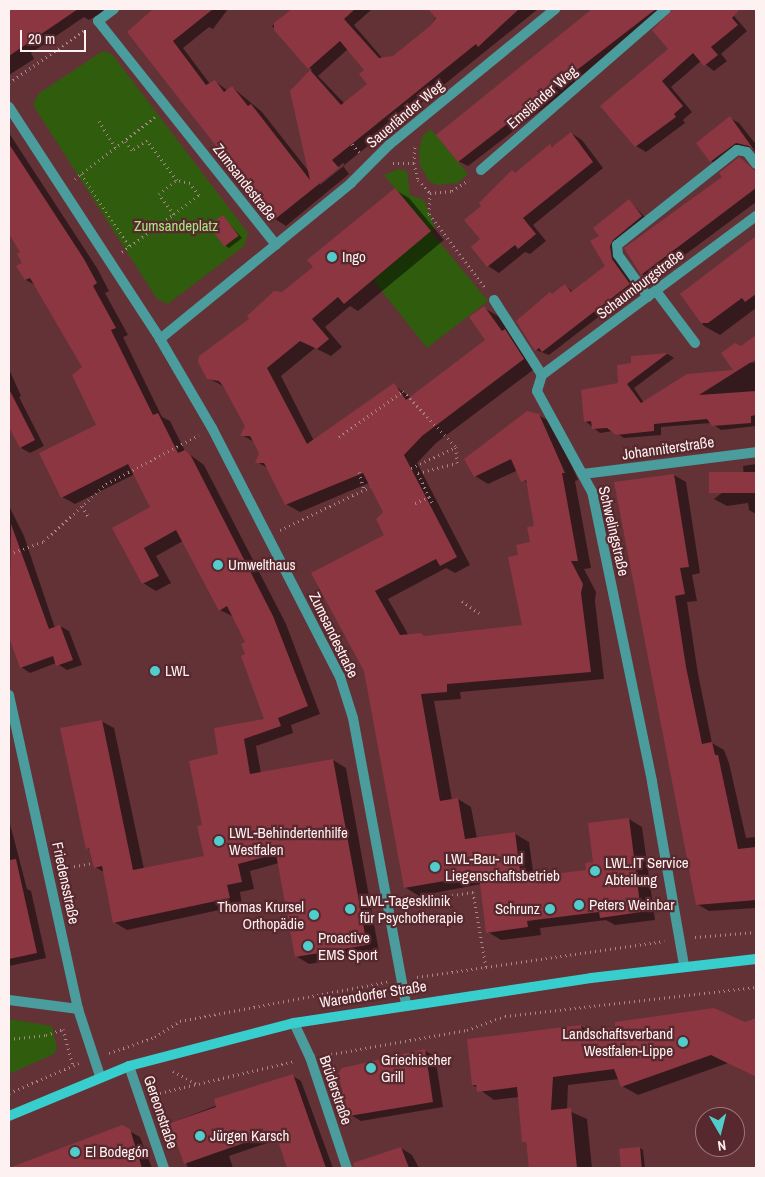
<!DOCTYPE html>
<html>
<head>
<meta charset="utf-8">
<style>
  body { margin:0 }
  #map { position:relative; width:765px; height:1177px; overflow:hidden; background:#633237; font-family:"Archivo Narrow",sans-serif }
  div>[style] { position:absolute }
  .green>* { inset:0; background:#305c0d }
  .shadow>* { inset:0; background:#0007 }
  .building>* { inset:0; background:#8c3641; transform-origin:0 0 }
  .path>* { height:3px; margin-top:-1.5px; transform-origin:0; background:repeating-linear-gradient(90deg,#a9888b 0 1px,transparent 0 5px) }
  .lane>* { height:10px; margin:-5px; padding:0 5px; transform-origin:5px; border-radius:5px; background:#4b9c9c }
  .street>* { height:10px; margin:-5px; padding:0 5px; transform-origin:5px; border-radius:5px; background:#4b9c9c }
  .secondary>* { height:10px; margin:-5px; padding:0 5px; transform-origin:5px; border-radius:5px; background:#39cece }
  .dots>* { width:14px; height:14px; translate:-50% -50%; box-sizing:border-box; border:2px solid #57282d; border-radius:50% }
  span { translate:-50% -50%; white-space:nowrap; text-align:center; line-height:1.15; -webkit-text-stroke:4.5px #57282d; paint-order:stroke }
  .street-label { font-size:15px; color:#fef1f1 }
  .park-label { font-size:15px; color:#a7e782 }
  .poi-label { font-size:15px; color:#fef1f1 }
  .left { translate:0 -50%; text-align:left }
  .right { translate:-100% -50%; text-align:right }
  .frame { position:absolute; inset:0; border:10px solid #fef1f1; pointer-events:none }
  .north { position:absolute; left:695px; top:1107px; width:50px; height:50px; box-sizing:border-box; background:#57282d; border:1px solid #9a787b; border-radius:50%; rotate:172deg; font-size:14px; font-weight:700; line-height:20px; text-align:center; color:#fef1f1 }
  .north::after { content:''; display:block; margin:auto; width:18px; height:22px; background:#52cdcd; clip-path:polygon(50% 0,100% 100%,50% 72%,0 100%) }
  .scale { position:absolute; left:20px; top:30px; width:66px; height:22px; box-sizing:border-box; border:2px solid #fef1f1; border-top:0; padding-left:6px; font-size:15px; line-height:18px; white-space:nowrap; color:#fef1f1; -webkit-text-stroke:4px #57282d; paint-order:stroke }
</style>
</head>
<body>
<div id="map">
  <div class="green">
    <i style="clip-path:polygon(103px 51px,112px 54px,248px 233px,244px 246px,168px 304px,157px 299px,33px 105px,39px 93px)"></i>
    <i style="clip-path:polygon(431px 129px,468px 174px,458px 183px,437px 185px,429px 181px,420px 165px,419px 150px,423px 135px)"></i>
    <i style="clip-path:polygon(398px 169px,407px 171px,410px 195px,424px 200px,435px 228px,431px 232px,488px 301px,427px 348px,373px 280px,396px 261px,383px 245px,396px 235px,408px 250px,431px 231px,384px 175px)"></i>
    <i style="clip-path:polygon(9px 1019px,52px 1026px,57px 1048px,54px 1054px,9px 1074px)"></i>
  </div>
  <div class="shadow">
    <i style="clip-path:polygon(9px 9px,108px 9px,89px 20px,84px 17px,31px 53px,34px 59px,9px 75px)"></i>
    <i style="clip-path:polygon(evenodd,155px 9px,228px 9px,213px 29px,209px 27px,183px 48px,210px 84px,215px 81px,228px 91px,232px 87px,262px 112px,310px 173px,292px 92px,312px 70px,272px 26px,294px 9px,372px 9px,354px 25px,383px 59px,393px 57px,430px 27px,440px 9px,538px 9px,343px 166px,349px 174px,286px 226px,275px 219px,128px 32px,155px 9px,348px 49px,366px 70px,369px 85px,345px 104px,318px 76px,348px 49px,155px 9px,343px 163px,345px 165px,320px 185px,320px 182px,343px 163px)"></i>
    <i style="clip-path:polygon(594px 9px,728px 9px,747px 31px,721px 54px,727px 61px,714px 71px,701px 61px,671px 87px,692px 112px,683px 120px,685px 123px,646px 152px,636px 146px,670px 49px,672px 9px,468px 166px,458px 161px,555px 42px)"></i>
    <i style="clip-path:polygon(730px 118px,739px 123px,754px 142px,756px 141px,756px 152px,745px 148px,721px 167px,711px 161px,698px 144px)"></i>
    <i style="clip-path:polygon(9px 133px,97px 268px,109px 291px,105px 293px,128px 335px,123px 337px,162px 417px,170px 421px,185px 451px,204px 465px,286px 624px,320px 714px,291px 725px,293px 733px,256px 746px,261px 773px,333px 760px,346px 768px,379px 952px,309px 964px,296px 956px,279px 863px,250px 871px,254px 889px,240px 892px,242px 905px,127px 930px,114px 922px,104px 872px,95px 867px,91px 850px,87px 848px,101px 721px,114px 728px,144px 869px,205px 857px,204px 826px,220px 755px,266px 720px,247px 655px,247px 642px,234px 617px,220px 610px,183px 541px,156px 556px,171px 583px,156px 591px,143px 583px,114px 528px,152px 507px,135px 474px,75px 504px,62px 497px,98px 425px,84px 367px,35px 285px,26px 280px,22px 252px,9px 232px,9px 217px,15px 213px,9px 204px)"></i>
    <i style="clip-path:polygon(571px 133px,582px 140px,603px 168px,533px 225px,546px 241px,530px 254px,525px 252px,499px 273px,488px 266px,472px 247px,482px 239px,516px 174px,550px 145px,554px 147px)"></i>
    <i style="clip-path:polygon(739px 159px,756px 170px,756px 202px,651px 280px,642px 274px,626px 248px,723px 177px)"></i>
    <i style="clip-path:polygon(395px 190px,409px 198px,444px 240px,358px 311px,350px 306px,325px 327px,342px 347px,331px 356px,315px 348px,281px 376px,314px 441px,394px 385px,411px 398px,487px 340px,484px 308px,498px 316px,537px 367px,436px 443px,417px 463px,470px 565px,455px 573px,446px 568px,388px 599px,409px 636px,425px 637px,523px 626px,519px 556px,531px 543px,535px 527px,527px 484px,518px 470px,488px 484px,475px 476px,538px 415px,553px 423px,578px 480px,575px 481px,591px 568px,584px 569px,596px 592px,595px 601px,604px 679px,460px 692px,461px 699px,434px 701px,452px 800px,458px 799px,471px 807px,477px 839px,515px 834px,529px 842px,534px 878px,587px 871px,629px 819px,642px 827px,655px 920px,615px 925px,606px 920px,574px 924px,540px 928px,541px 935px,501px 940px,488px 932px,481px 884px,419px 896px,406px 888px,365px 671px,313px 574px,386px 535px,384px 512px,369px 483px,300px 512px,286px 504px,269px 469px,257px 462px,261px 453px,256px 443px,242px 435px,247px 427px,225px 387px,208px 378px,251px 320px,314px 267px)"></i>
    <i style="clip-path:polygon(629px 201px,648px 220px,619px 243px,636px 288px,549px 355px,536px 350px,553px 295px,565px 285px,573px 292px,606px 266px,601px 236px)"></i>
    <i style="clip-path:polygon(223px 217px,242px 238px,229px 248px,226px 246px)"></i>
    <i style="clip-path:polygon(756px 238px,756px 308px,720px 335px,704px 326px,682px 294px)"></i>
    <i style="clip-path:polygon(752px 353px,756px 355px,750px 363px,756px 362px,756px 426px,721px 430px,711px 423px,661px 427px,661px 435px,624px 438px,613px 431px,600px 433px,585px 421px,619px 384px,633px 364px,632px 357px,668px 354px,674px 358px,634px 388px,644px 403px,735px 371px)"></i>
    <i style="clip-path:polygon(9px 369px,21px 396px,19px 397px,44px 446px,30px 453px,21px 448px,9px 424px)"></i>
    <i style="clip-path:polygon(756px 464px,756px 514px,749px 510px,748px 503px,727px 506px,714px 499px,744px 476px,743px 466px)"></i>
    <i style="clip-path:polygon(674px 475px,686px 482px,700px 573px,692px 575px,697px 601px,687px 602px,698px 674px,712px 743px,724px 750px,729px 763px,746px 838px,756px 837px,756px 908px,709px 911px,697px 904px,615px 483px)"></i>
    <i style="clip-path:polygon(9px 506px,24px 536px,55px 628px,60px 626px,69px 631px,82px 665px,67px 670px,56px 663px,30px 673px,21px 667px,9px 632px)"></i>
    <i style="clip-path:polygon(9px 820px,27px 889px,31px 891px,46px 958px,9px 966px)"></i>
    <i style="clip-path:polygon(756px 1019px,756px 1077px,728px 1063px,638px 1095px,622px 1086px,619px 1079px,568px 1085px,567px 1110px,587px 1119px,592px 1168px,530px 1168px,519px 1097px,494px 1100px,473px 1085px,581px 1026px,589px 1031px,745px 1023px)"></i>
    <i style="clip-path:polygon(425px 1051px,435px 1056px,443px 1107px,361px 1121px,351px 1115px)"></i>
    <i style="clip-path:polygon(293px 1076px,301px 1081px,333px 1168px,290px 1168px,279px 1139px,229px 1156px,233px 1168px,188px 1168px,171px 1123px)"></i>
    <i style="clip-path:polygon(122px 1127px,140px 1137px,152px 1168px,13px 1168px)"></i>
    <i style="clip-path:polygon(401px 1148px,412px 1155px,419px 1168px,372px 1168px,369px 1159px)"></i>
    <i style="clip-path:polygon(640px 1148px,643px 1150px,645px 1168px,622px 1168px,621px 1150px)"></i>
  </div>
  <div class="building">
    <i style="clip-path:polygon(9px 9px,78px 9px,9px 56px)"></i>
    <i style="clip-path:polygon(153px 9px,213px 9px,173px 41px,206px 85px,215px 80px,224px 92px,232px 86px,248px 106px,251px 104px,310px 180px,290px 91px,310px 70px,341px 105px,367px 84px,359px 74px,364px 70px,340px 41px,308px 69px,274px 30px,274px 23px,292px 9px,355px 9px,344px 19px,379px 58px,393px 56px,430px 26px,436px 18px,428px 9px,519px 9px,478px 47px,476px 44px,332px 160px,339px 168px,274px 220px,127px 32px)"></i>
    <i style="clip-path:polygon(592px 9px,656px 9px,458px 162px,436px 135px)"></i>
    <i style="clip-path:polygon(673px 9px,740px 9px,732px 18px,738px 25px,711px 47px,718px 55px,704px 66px,693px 53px,662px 81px,683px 106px,674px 114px,676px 117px,635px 147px,600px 106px,668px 49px,652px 30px)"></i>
    <i style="clip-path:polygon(730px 116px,756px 153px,749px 146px,736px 143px,710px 162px,696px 143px)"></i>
    <i style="clip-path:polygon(571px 132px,593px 162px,523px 218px,536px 234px,518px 249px,515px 245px,487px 267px,471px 247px,480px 239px,464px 220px,481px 206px,479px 203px,512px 170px,515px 173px,550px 144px,552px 147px)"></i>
    <i style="clip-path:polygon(9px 144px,84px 259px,97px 283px,93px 286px,116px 328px,111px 330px,153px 415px,158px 413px,178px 453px,185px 450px,191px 456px,273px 616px,308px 706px,278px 718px,281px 726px,244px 739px,250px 774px,333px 759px,367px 945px,295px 957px,276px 854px,238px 864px,242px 882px,227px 885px,230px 898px,113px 923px,102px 866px,94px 868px,89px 848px,86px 849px,60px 728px,102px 720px,133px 870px,204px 856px,197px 826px,202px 825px,189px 761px,218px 754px,214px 728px,264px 719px,241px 656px,245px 654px,241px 644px,245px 642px,227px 606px,219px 611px,176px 530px,144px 548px,159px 576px,142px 584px,112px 528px,150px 507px,128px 464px,61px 498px,39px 453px,96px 425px,72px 375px,82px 367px,30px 278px,25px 280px,16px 266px,22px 263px,17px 254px,20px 252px,9px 234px)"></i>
    <i style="clip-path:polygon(739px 157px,756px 171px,756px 188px,641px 275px,624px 248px,722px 177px,719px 173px)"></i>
    <i style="clip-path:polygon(395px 188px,431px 231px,344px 304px,338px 297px,312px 319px,329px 339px,317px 349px,300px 341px,267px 368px,307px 444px,394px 383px,406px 400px,485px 340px,469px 317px,484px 306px,502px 331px,505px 329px,524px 359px,422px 436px,404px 455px,457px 557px,440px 566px,436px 559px,375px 591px,400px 635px,421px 633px,424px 636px,522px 625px,508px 557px,518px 555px,516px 545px,530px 542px,527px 527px,534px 526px,526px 480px,521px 482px,511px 459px,474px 477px,464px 459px,527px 411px,539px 414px,565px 473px,562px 473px,578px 561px,571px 561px,583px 584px,581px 593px,591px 672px,447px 684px,447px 692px,421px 694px,440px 801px,458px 798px,465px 839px,515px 832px,521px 878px,586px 870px,585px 863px,593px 862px,588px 823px,629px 818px,641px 912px,600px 918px,599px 912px,527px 921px,528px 927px,486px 933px,479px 875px,404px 888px,364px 671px,311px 573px,384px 535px,376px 519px,383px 512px,363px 473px,285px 505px,264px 463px,255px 463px,259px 453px,250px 436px,240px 436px,245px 426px,223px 386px,219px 381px,207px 379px,198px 362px,199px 356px,249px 319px,247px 316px,274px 291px,282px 292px,313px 267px,307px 260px)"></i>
    <i style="clip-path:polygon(629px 199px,642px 216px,613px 240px,610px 246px,612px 259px,630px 284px,542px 352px,539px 348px,535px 351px,516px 321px,550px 292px,552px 294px,565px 284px,571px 292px,605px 266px,590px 241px,599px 236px,593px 228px)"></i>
    <i style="left:223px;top:215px;width:26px;height:18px;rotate:53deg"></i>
    <i style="clip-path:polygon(756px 236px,756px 294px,745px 302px,742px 298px,708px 323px,701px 323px,680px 294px)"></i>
    <i style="clip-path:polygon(756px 335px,756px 359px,699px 395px,756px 391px,756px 415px,751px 416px,751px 423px,712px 426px,707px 419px,654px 424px,654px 431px,616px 435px,607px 428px,592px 429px,591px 421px,584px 422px,581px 390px,618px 383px,617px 365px,631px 363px,631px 356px,668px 353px,627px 384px,641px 403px,687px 374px,733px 370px,721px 353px,735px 343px,741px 346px)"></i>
    <i style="clip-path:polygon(9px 389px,35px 440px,20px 448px,9px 427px)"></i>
    <i style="left:756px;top:472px;width:21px;height:47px;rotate:90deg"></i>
    <i style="clip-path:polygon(674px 474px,689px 567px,680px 568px,685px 594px,675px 596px,686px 667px,702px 744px,712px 742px,715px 755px,718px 755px,738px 849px,756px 847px,756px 900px,696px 905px,614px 482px)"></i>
    <i style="clip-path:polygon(11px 524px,49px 629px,60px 625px,73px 660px,56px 666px,53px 656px,20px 668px,9px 637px)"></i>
    <i style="clip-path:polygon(16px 859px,37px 953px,9px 959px,9px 860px)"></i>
    <i style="clip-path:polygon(714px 1008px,745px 1022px,756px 1018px,756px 1077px,711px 1055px,621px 1087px,614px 1069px,553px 1077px,551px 1110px,571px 1108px,577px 1168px,529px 1168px,526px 1142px,522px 1142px,517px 1087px,477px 1092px,476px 1085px,472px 1085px,467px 1039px,581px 1025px,582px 1030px,615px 1028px,615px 1022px)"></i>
    <i style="clip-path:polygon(425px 1049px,433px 1102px,349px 1116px,338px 1074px,342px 1068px)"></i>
    <i style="clip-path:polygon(293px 1074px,326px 1168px,287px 1168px,275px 1132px,184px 1164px,170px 1123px,216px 1107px,214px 1099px)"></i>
    <i style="clip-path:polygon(122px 1125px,130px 1129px,142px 1168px,9px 1168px)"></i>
    <i style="clip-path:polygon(401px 1147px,409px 1168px,354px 1168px,353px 1163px)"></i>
    <i style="left:640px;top:1147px;width:21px;height:21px;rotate:85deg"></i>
  </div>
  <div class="path">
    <i style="left:9px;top:83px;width:94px;rotate:-35deg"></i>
    <i style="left:99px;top:121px;width:32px;rotate:58deg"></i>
    <i style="left:352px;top:144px;width:11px;rotate:49deg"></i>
    <i style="left:393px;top:163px;width:21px"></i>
    <i style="left:414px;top:163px;width:17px;rotate:77deg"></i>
    <i style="left:418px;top:180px;width:18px;rotate:47deg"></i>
    <i style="left:430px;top:193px;width:21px;rotate:93deg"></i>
    <i style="left:429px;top:214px;width:94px;rotate:52.8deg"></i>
    <i style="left:414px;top:163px;width:19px;rotate:-87deg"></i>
    <i style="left:81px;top:174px;width:87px;rotate:56.3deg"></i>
    <i style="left:75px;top:179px;width:101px;rotate:-37.8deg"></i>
    <i style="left:430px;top:193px;width:22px;rotate:-5deg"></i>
    <i style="left:452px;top:191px;width:20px;rotate:-33deg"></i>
    <i style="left:174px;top:214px;width:31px;rotate:-37deg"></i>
    <i style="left:199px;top:195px;width:15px;rotate:-127deg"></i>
    <i style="left:190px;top:183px;width:13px;rotate:-167deg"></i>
    <i style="left:122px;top:252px;width:64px;rotate:-36.2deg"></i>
    <i style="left:174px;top:214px;width:25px;rotate:-127deg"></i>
    <i style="left:159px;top:194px;width:23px;rotate:-38deg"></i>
    <i style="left:177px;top:180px;width:50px;rotate:-126.9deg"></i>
    <i style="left:147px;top:140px;width:18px;rotate:146deg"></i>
    <i style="left:132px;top:150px;width:12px;rotate:-125deg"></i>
    <i style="left:339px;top:437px;width:79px;rotate:-35.7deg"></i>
    <i style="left:403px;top:391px;width:77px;rotate:46.6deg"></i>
    <i style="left:411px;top:468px;width:50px;rotate:-25deg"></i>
    <i style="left:359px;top:472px;width:19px;rotate:74deg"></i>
    <i style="left:429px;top:497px;width:8px;rotate:60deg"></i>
    <i style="left:415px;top:503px;width:15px;rotate:-23deg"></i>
    <i style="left:429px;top:497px;width:26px;rotate:-115deg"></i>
    <i style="left:418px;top:473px;width:40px;rotate:-14.4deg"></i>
    <i style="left:457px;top:463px;width:16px;rotate:-94deg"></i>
    <i style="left:82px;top:506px;width:12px;rotate:59deg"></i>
    <i style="left:280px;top:530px;width:100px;rotate:-25.5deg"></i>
    <i style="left:9px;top:554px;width:37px;rotate:-20deg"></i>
    <i style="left:44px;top:541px;width:84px;rotate:-42.6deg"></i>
    <i style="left:106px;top:484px;width:105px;rotate:-27.8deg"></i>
    <i style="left:462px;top:601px;width:21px;rotate:35deg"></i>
    <i style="left:64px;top:868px;width:28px;rotate:-10deg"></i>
    <i style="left:403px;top:903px;width:71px;rotate:-8.9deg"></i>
    <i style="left:473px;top:892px;width:76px;rotate:80.2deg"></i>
    <i style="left:695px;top:937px;width:61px;rotate:-4.7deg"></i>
    <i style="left:417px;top:977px;width:250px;rotate:-8.3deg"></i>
    <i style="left:9px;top:1039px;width:37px;rotate:-6deg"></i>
    <i style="left:46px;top:1035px;width:18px;rotate:-19deg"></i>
    <i style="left:63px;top:1029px;width:38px;rotate:75deg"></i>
    <i style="left:109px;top:1053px;width:49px;rotate:-19.2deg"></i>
    <i style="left:155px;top:1037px;width:30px;rotate:-33deg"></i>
    <i style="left:180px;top:1021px;width:211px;rotate:-10.7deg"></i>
    <i style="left:326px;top:1055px;width:143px;rotate:-10.1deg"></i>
    <i style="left:467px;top:1030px;width:40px;rotate:-20.2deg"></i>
    <i style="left:505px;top:1016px;width:253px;rotate:-6.6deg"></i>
    <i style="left:173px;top:1071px;width:26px;rotate:29deg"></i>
    <i style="left:9px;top:1093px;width:76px;rotate:-23.2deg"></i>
    <i style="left:155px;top:1094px;width:144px;rotate:-13.3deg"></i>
  </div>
  <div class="lane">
    <i style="left:656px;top:291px;width:65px;rotate:53.1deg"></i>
    <i style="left:648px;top:297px;width:52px;rotate:-125.5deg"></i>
    <i style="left:618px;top:255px;width:10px;rotate:-96deg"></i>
    <i style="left:617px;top:245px;width:153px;rotate:-38.4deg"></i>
    <i style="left:737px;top:150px;width:10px;rotate:11deg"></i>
    <i style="left:747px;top:152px;width:15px;rotate:53deg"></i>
    <i style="left:494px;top:300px;width:89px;rotate:57.4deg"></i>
  </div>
  <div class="street">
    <i style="left:114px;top:9px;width:20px;rotate:143deg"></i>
    <i style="left:98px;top:21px;width:286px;rotate:51.5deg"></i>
    <i style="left:9px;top:107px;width:277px;rotate:56.9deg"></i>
    <i style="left:160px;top:339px;width:103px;rotate:59.7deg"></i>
    <i style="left:212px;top:428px;width:280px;rotate:62.8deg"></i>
    <i style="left:340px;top:677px;width:43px;rotate:72.4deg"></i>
    <i style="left:353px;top:718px;width:291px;rotate:79.5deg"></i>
    <i style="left:481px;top:170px;width:245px;rotate:-41deg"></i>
    <i style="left:160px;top:339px;width:247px;rotate:-39.2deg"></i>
    <i style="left:351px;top:183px;width:54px;rotate:-45deg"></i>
    <i style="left:389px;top:145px;width:215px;rotate:-39.3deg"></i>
    <i style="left:583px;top:474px;width:174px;rotate:-7.2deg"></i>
    <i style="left:9px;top:695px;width:321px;rotate:77.6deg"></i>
    <i style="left:78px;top:1009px;width:71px;rotate:71.8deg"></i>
    <i style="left:684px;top:965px;width:187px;rotate:-99.9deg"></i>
    <i style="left:652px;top:781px;width:295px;rotate:-101.7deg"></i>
    <i style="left:592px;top:492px;width:115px;rotate:-118.6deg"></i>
    <i style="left:537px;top:391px;width:17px;rotate:-73deg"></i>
    <i style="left:542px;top:375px;width:267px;rotate:-36.6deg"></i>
    <i style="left:9px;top:1000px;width:70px;rotate:7.4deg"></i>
    <i style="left:294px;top:1023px;width:38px;rotate:65deg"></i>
    <i style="left:310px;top:1057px;width:117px;rotate:71.6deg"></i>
    <i style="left:129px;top:1066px;width:108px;rotate:71.1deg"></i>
  </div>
  <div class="secondary">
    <i style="left:9px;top:1116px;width:130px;rotate:-22.6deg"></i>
    <i style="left:129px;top:1066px;width:171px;rotate:-14.6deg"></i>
    <i style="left:294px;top:1023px;width:300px;rotate:-8.6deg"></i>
    <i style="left:591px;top:978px;width:166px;rotate:-6.6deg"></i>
  </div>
  <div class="dots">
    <i style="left:332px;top:257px;background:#52cdcd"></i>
    <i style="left:218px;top:565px;background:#52cdcd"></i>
    <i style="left:155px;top:671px;background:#52cdcd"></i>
    <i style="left:219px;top:841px;background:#52cdcd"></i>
    <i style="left:435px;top:867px;background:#52cdcd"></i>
    <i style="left:595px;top:871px;background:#52cdcd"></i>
    <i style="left:579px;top:905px;background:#52cdcd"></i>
    <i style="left:350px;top:909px;background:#52cdcd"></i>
    <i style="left:550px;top:909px;background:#52cdcd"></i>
    <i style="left:314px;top:915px;background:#52cdcd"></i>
    <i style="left:308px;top:946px;background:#52cdcd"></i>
    <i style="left:683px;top:1042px;background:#52cdcd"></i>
    <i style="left:371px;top:1068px;background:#52cdcd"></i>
    <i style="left:200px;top:1136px;background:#52cdcd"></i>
    <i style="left:75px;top:1152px;background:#52cdcd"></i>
  </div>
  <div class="street-label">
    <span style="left:542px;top:97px;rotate:-41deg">Emsländer Weg</span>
    <span style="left:405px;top:114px;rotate:-40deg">Sauerländer Weg</span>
    <span style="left:245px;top:182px;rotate:52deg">Zumsandestraße</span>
    <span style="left:640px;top:284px;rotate:-37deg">Schaumburgstraße</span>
    <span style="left:668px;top:448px;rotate:-8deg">Johanniterstraße</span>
    <span style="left:614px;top:531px;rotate:77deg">Schwelingstraße</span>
    <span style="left:334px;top:635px;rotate:64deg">Zumsandestraße</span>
    <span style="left:66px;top:883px;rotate:78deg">Friedensstraße</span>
    <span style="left:373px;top:994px;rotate:-9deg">Warendorfer Straße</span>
    <span style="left:336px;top:1090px;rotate:71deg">Brüderstraße</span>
    <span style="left:161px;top:1112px;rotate:71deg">Gereonstraße</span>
  </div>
  <div class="park-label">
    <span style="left:176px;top:226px">Zumsandeplatz</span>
  </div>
  <div class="poi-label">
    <span class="left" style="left:342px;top:257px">Ingo</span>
    <span class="left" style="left:228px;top:565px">Umwelthaus</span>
    <span class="left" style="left:165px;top:671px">LWL</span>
    <span class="left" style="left:229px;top:841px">LWL-Behindertenhilfe<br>Westfalen</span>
    <span class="left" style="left:445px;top:867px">LWL-Bau- und<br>Liegenschaftsbetrieb</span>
    <span class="left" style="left:605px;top:871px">LWL.IT Service<br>Abteilung</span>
    <span class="left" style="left:360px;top:909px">LWL-Tagesklinik<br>für Psychotherapie</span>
    <span class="left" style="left:589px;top:905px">Peters Weinbar</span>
    <span class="right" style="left:304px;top:915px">Thomas Krursel<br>Orthopädie</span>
    <span class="right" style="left:540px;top:909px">Schrunz</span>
    <span class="left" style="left:318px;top:946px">Proactive<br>EMS Sport</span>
    <span class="right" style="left:673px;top:1042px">Landschaftsverband<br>Westfalen-Lippe</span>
    <span class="left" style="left:381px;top:1068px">Griechischer<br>Grill</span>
    <span class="left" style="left:210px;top:1136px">Jürgen Karsch</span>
    <span class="left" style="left:85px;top:1152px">El Bodegón</span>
  </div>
  <div class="frame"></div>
  <div class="north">N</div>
  <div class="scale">20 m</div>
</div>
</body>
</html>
